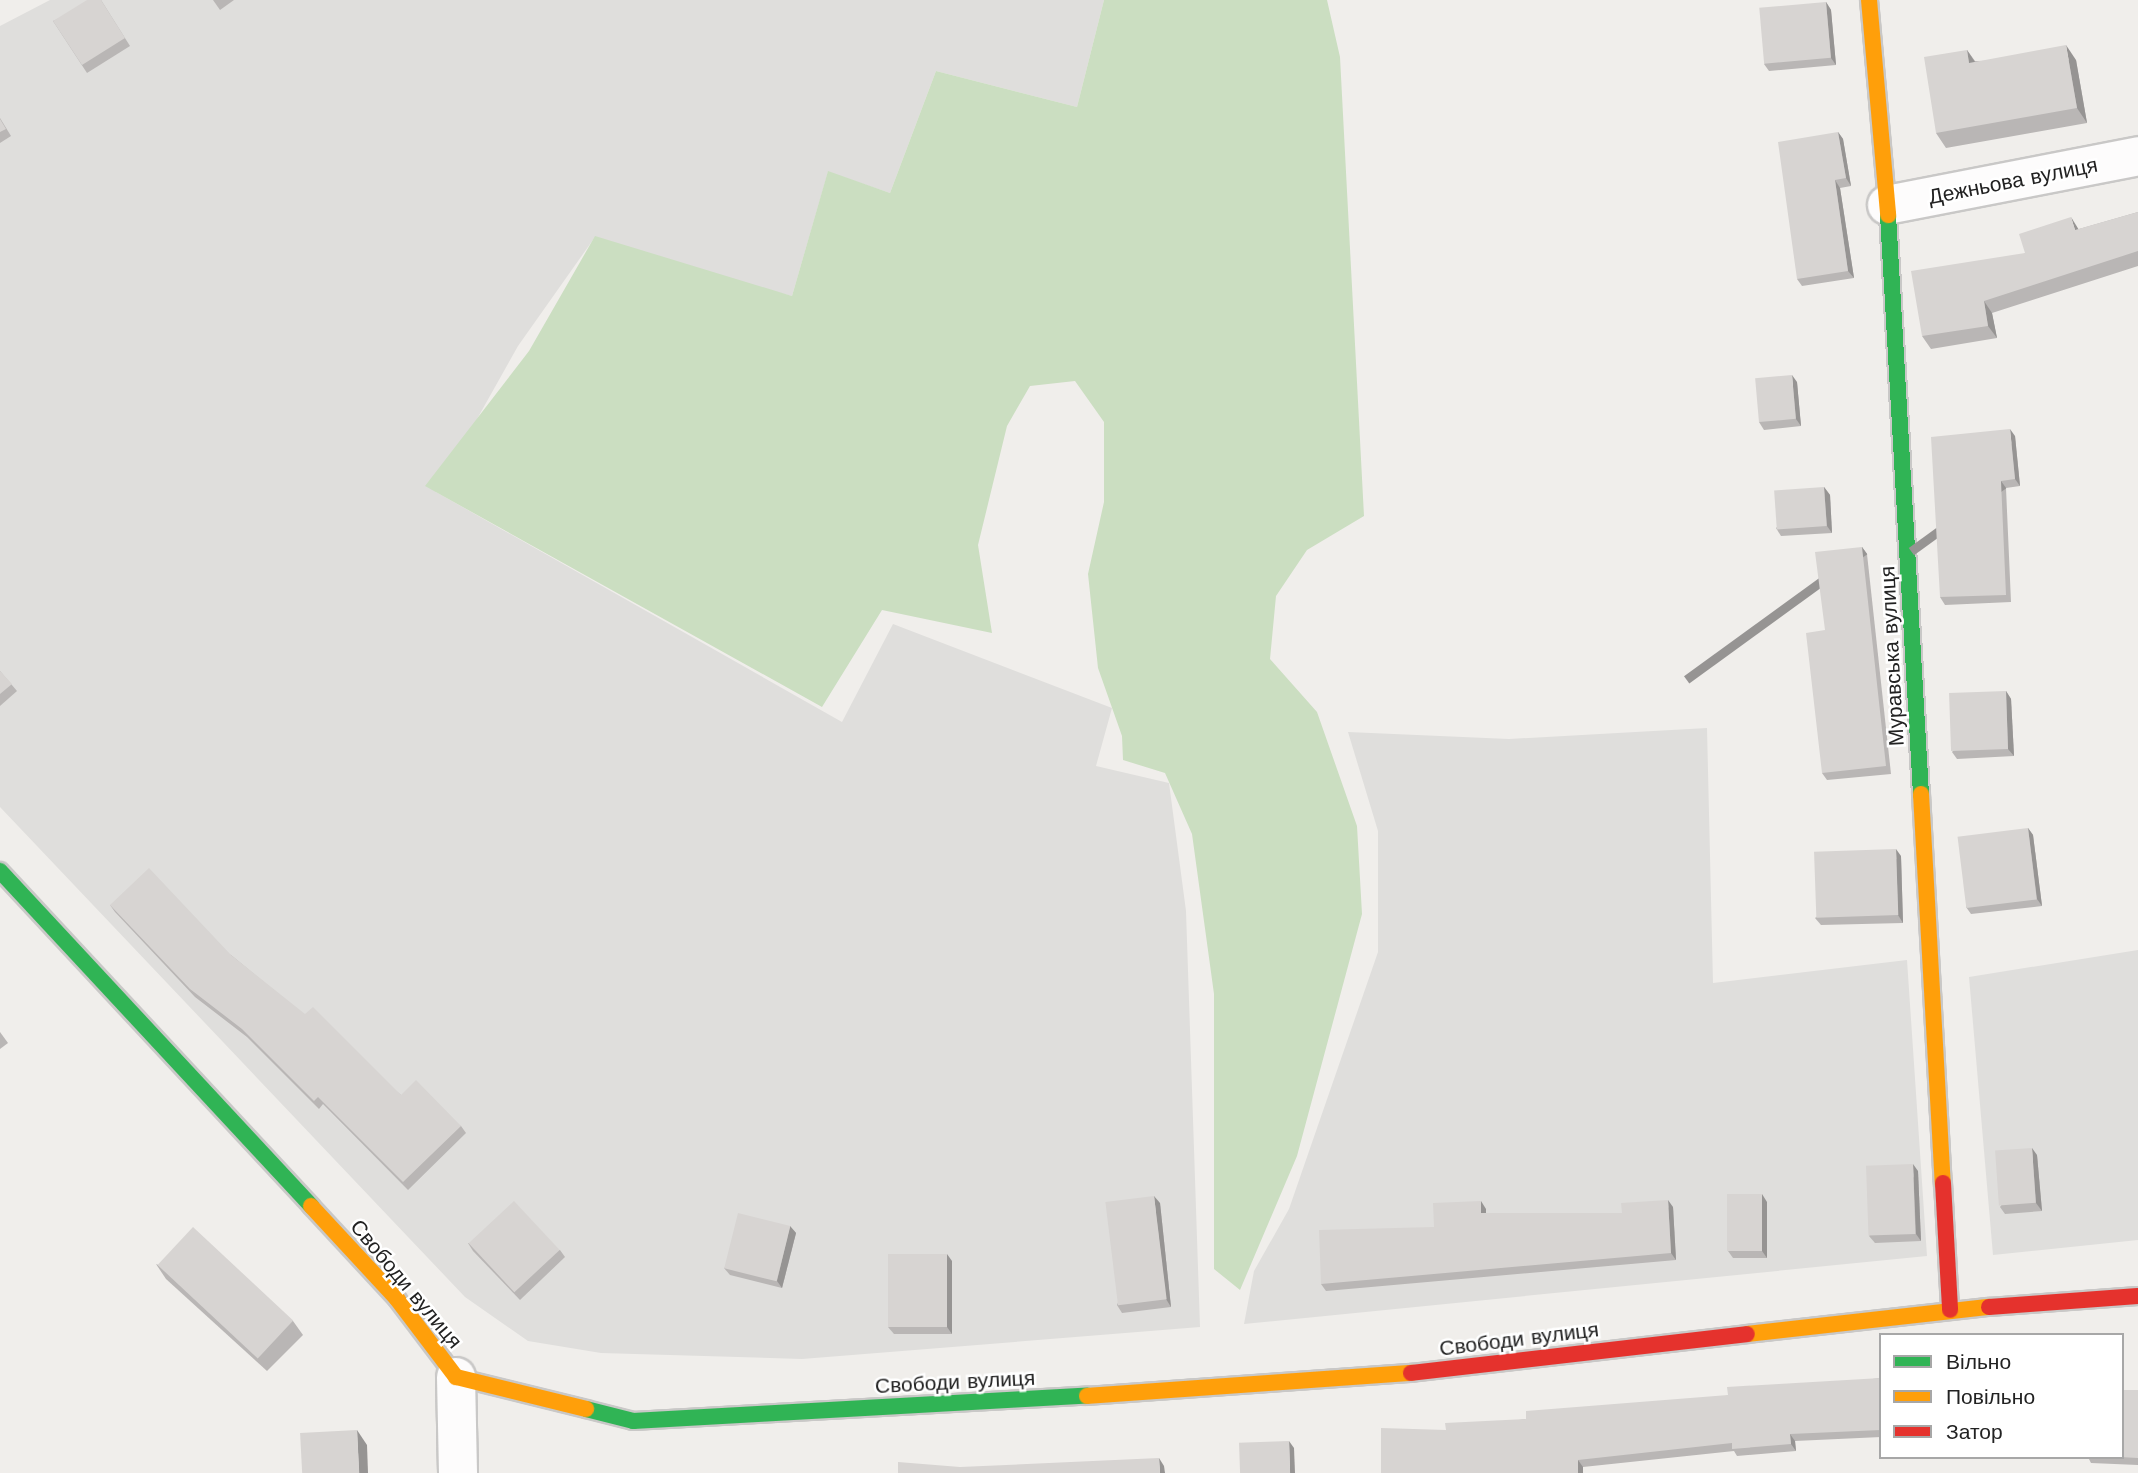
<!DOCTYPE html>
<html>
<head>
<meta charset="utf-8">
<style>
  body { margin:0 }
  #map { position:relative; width:2138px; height:1473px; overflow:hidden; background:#f0eeeb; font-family:"Work Sans",sans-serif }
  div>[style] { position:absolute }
  .residential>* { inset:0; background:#dfdedc }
  .forest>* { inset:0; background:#cbdec1 }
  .roads { filter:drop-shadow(2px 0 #c9c8c7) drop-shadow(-2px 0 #c9c8c7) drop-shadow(0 2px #c9c8c7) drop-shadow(0 -2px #c9c8c7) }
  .street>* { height:38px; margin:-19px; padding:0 19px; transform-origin:19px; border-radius:19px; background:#fdfcfc }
  .fast>* { height:16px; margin:-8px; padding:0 8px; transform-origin:8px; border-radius:8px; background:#30b455 }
  .slow>* { height:16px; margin:-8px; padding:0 8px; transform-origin:8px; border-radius:8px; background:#ff9f0a }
  .jam>* { height:16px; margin:-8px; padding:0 8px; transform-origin:8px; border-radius:8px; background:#e5322d }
  .wall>* { inset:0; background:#b9b6b5 }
  .shaded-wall>* { inset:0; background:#969493; transform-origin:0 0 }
  .building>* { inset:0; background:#d7d4d2; transform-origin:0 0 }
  span { translate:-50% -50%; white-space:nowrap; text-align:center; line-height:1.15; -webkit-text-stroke:5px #fff; paint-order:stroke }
  .street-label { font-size:21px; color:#222 }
  .legend { position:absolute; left:1879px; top:1333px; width:245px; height:126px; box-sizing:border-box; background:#fff; border:2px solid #a7a7a7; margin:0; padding:9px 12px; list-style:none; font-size:21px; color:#222 }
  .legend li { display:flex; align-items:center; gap:14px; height:35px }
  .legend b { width:35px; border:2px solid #a7a7a7 }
</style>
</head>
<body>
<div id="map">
  <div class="residential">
    <i style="clip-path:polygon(50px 0,1104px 0,1077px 107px,936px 71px,890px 193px,828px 172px,792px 296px,662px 263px,595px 237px,518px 346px,436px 492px,842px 722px,893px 624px,1112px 708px,1096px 766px,1169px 783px,1186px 911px,1200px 1327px,802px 1359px,601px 1353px,528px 1341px,465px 1297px,0 807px,0 26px)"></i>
    <i style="clip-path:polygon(1707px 728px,1713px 983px,1907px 960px,1927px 1256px,1244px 1324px,1254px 1271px,1289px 1209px,1378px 952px,1378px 831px,1348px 732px,1509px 739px)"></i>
    <i style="clip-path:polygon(2138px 950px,2138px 1240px,1993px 1255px,1969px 977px)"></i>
  </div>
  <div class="forest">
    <i style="clip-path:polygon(1104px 0,1327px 0,1340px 57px,1364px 516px,1307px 550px,1276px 596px,1270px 659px,1317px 712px,1357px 826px,1362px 914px,1297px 1156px,1240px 1290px,1214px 1269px,1214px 994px,1192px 834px,1165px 773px,1123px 760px,1122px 736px,1098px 668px,1088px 574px,1104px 502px,1104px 422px,1075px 381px,1030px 386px,1007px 426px,978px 545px,992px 633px,882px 610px,822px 707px,425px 486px,529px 351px,595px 236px,792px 296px,828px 171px,890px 193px,936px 71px,1077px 107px)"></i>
  </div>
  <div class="roads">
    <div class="street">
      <i style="left:1887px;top:205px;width:256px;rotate:-11deg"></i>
      <i style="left:456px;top:1377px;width:96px;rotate:88.8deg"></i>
    </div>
    <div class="fast">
      <i style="left:1888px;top:215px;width:580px;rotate:86.74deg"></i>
      <i style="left:0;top:871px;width:457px;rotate:47.1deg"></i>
      <i style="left:586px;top:1409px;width:49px;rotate:14.3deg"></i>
      <i style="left:633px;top:1421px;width:455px;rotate:-3.2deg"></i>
    </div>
    <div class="slow">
      <i style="left:1869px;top:0;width:216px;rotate:84.9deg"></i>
      <i style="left:1921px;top:794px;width:390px;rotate:86.8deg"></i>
      <i style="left:311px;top:1206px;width:127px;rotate:47.2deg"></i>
      <i style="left:397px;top:1299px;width:98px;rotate:52.9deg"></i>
      <i style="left:456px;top:1377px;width:134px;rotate:13.8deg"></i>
      <i style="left:1747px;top:1334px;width:244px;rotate:-6.4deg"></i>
      <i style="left:1087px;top:1396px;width:325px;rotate:-4.1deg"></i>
    </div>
    <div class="jam">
      <i style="left:1943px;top:1183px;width:127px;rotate:86.8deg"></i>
      <i style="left:1989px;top:1307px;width:149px;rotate:-4.2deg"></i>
      <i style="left:1411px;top:1373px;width:338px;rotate:-6.6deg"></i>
    </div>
  </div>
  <div class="wall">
    <i style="clip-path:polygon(101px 0,130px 46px,87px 73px,53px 21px)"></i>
    <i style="clip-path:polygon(213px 0,234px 0,220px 10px)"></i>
    <i style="clip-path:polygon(1826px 2px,1831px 10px,1836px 65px,1769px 71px,1764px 64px)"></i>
    <i style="clip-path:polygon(1967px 50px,1975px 61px,2076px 60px,2087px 123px,1946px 148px,1936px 133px)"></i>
    <i style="clip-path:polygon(0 118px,11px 136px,0 143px)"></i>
    <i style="clip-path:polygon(1838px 132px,1843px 139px,1851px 186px,1840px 188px,1854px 278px,1802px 286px,1797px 279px)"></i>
    <i style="clip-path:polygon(2138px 212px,2138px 266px,1992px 313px,1997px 338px,1931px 349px,1922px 336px,2025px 253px,2079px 229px)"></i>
    <i style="clip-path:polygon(1797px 382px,1801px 426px,1764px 430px,1759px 422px)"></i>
    <i style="clip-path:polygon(2015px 436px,2020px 486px,2006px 488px,2011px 602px,1945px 605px,1940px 597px)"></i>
    <i style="clip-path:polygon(1824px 487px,1830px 495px,1832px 533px,1781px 536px,1776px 528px)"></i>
    <i style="clip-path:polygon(1862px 547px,1867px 554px,1891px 774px,1827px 780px,1822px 773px,1825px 630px)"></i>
    <i style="clip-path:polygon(0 671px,17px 691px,0 706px)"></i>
    <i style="clip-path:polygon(2006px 691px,2011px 699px,2014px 756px,1957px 759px,1952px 752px)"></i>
    <i style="clip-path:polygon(2028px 828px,2033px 835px,2042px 906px,1971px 914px,1966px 907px)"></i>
    <i style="clip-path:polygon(1901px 856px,1903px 923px,1821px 925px,1815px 918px)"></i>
    <i style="clip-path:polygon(110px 905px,231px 955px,401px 1095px,461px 1126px,466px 1133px,408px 1190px,323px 1104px,319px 1109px,247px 1037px,195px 997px,115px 912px)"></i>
    <i style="clip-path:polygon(0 1032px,8px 1043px,0 1049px)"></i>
    <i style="clip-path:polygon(2037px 1155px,2042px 1211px,2005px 1214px,2000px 1207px)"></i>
    <i style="clip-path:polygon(1918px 1171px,1921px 1241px,1875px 1243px,1869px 1236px)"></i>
    <i style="clip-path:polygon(1767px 1202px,1767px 1258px,1733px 1258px,1728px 1251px)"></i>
    <i style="clip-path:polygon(1160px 1203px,1171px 1307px,1122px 1313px,1117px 1305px)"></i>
    <i style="clip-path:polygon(1673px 1207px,1676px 1260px,1326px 1291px,1321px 1284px,1434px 1227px,1486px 1209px,1486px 1213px,1622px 1213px)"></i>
    <i style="clip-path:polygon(790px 1226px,796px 1233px,782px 1288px,730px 1275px,724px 1268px)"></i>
    <i style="clip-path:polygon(468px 1243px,560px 1250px,565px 1257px,520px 1300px,473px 1251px)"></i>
    <i style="clip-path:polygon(952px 1261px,952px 1334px,894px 1334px,888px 1327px)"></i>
    <i style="clip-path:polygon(156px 1264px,293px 1321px,303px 1335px,267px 1371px,166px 1279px)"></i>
    <i style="clip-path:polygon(1881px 1378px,1881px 1437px,1795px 1441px,1796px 1451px,1737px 1456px,1734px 1451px,1583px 1467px,1583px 1473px,1381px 1473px,1446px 1430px,1526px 1419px)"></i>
    <i style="clip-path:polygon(2138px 1390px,2138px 1465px,2091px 1463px,2088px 1457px,2122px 1457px)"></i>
  </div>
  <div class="shaded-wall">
    <i style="clip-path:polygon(1826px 2px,1831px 10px,1836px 65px,1831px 58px)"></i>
    <i style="clip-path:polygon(2066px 45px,2076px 60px,2087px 123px,2077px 108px)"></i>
    <i style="clip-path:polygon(1967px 50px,1977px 65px,1969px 63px)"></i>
    <i style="clip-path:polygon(1838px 132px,1843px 139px,1851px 186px,1846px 178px)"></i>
    <i style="clip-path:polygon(1835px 180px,1840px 188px,1854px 278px,1848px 271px)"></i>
    <i style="clip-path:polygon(2071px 217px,2079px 230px,2075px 230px)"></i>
    <i style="clip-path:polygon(1984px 301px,1992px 313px,1997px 338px,1988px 326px)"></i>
    <i style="clip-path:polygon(1792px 375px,1797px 382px,1801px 426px,1796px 419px)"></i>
    <i style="clip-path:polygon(2010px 429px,2015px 436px,2020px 486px,2015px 479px)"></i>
    <i style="left:2001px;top:481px;width:9px;height:114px;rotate:54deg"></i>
    <i style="clip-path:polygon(1824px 487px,1830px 495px,1832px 533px,1827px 526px)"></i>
    <i style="left:1862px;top:547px;width:9px;height:220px;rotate:54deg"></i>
    <i style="clip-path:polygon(2006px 691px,2011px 699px,2014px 756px,2008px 749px)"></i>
    <i style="clip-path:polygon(2028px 828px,2033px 835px,2042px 906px,2037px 899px)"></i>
    <i style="clip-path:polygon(1896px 849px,1901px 856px,1903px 923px,1898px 915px)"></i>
    <i style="clip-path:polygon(2032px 1148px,2037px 1155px,2042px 1211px,2036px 1203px)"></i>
    <i style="clip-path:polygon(1913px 1164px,1918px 1171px,1921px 1241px,1916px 1234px)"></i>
    <i style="clip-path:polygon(1762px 1194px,1767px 1202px,1767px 1258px,1762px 1251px)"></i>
    <i style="clip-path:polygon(1154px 1196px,1160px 1203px,1171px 1307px,1166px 1299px)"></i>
    <i style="clip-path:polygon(1668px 1200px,1673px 1207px,1676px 1260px,1671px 1253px)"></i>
    <i style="clip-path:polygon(1481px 1201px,1486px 1209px,1486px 1221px,1481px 1213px)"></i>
    <i style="clip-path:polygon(790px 1226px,796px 1233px,782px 1288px,777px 1281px)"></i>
    <i style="clip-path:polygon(947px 1254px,952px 1261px,952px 1334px,947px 1327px)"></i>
    <i style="clip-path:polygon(357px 1430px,367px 1445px,368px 1473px,359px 1473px)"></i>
    <i style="clip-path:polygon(1790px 1434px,1795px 1441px,1796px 1451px,1791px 1444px)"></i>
    <i style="clip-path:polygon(1289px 1441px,1294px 1448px,1295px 1473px,1290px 1473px)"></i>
    <i style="clip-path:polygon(1159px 1458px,1164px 1466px,1165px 1473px,1160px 1473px)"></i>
    <i style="clip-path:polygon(1578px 1460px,1583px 1467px,1583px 1473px,1578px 1473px)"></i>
  </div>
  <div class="building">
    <i style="clip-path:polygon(87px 0,101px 0,125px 38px,82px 65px,53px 21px)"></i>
    <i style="left:1826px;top:2px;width:56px;height:67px;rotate:85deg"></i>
    <i style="clip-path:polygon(2066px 45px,2077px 108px,1936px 133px,1924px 57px,1967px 50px,1969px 63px)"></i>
    <i style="clip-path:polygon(0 119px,6px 129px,0 132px)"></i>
    <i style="clip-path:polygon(1838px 132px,1846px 178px,1835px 180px,1848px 271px,1797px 279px,1778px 142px)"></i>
    <i style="clip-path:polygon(2138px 212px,2138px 251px,1984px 301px,1988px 326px,1922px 336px,1911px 271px,2025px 253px,2019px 234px,2071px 217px,2075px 230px)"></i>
    <i style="left:1792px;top:375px;width:44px;height:37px;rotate:85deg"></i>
    <i style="clip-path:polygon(2010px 429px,2015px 479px,2001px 481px,2006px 595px,1940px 597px,1931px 437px)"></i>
    <i style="left:1824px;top:487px;width:39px;height:50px;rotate:86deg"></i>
    <i style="clip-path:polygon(1862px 547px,1886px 766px,1822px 773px,1806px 633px,1825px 630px,1815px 552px)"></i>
    <i style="clip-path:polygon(0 671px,12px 684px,0 694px)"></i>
    <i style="left:2006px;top:691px;width:58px;height:57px;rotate:88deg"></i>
    <i style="left:2028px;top:828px;width:72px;height:71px;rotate:83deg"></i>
    <i style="left:1896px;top:849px;width:66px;height:82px;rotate:88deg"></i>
    <i style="clip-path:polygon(149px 868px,231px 955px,305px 1014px,313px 1007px,401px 1095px,416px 1080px,461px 1126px,403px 1182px,318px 1097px,314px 1101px,242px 1029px,190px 989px,110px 905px)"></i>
    <i style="left:2032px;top:1148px;width:55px;height:37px;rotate:86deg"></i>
    <i style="left:1913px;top:1164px;width:70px;height:47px;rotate:88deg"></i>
    <i style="left:1727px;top:1194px;width:35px;height:57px"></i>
    <i style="left:1154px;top:1196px;width:104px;height:49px;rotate:83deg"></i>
    <i style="clip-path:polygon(1668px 1200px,1671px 1253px,1321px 1284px,1319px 1230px,1434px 1227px,1433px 1203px,1481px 1201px,1481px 1213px,1622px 1213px,1621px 1203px)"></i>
    <i style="left:514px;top:1201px;width:67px;height:62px;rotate:47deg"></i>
    <i style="left:738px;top:1213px;width:54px;height:57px;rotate:14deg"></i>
    <i style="left:193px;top:1227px;width:137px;height:52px;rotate:43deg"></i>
    <i style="left:888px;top:1254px;width:59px;height:73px"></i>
    <i style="clip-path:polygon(1881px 1378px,1881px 1430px,1790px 1434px,1791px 1444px,1732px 1449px,1732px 1443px,1578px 1460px,1578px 1473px,1381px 1473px,1381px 1428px,1446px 1430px,1445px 1423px,1526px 1419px,1526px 1411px,1728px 1395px,1727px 1387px)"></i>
    <i style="clip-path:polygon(2122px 1390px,2138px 1390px,2138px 1458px,2120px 1457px,2122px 1457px)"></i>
    <i style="left:357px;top:1430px;width:43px;height:57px;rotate:87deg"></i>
    <i style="left:1289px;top:1441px;width:32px;height:50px;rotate:88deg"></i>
    <i style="clip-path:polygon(1159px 1458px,1160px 1473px,898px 1473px,898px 1462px,960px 1467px)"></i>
  </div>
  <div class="street-label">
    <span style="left:2013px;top:181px;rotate:-11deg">Дежньова вулиця</span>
    <span style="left:1892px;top:656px;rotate:-93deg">Муравська вулиця</span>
    <span style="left:406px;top:1284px;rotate:50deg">Свободи вулиця</span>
    <span style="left:1519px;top:1339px;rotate:-7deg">Свободи вулиця</span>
    <span style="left:955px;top:1382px;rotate:-3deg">Свободи вулиця</span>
  </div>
  <ul class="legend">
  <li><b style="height:9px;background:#30b455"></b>Вільно</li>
  <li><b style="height:9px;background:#ff9f0a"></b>Повільно</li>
  <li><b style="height:9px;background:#e5322d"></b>Затор</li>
  </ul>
</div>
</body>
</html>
